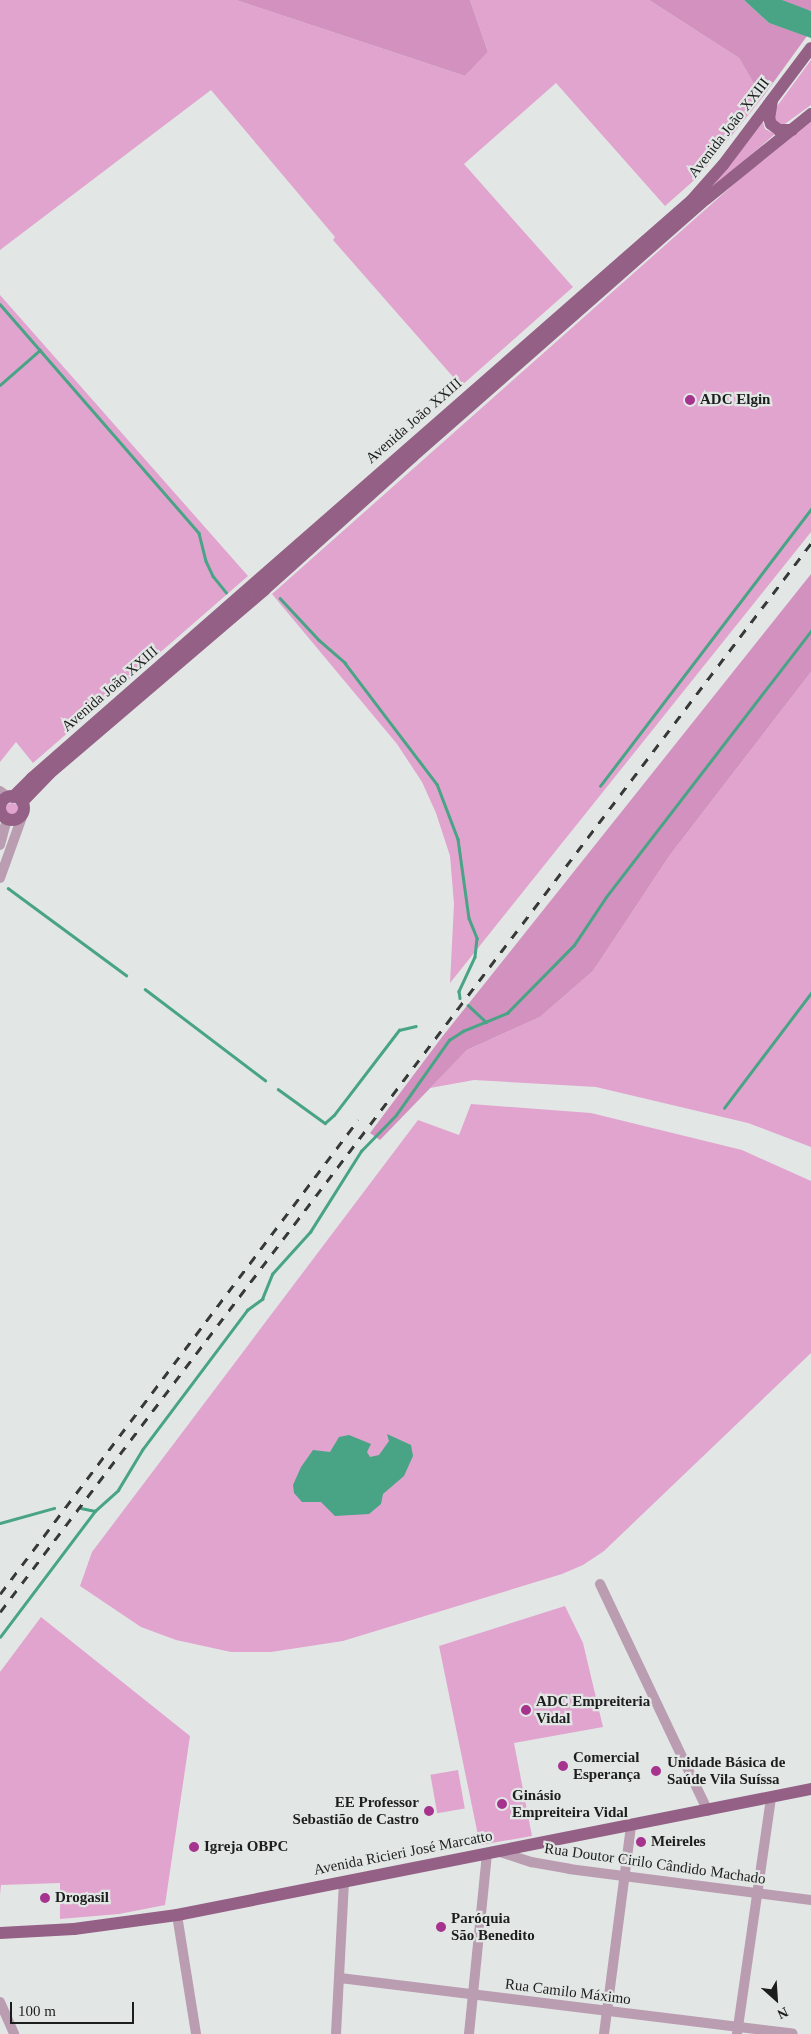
<!DOCTYPE html>
<html>
<head>
<meta charset="utf-8">
<style>
  body { margin:0 }
  #map { position:relative; width:811px; height:2034px; overflow:hidden; background:#e2e7e5; font-family:Georgia,serif }
  div>[style] { position:absolute }
  .green>* { inset:0; background:#e1a4cf; transform-origin:0 0 }
  .round { border-radius:50% }
  .forest>* { inset:0; background:#d391c0 }
  .water>* { inset:0; background:#48a485 }
  .stream>* { height:2.5px; margin:-1.25px; padding:0 1.25px; transform-origin:1.25px; border-radius:1.25px; background:#48a485 }
  .minor>* { height:10px; margin:-5px; padding:0 5px; transform-origin:5px; border-radius:5px; background:#bb9db2 }
  .major>* { height:12px; margin:-6px; padding:0 6px; transform-origin:6px; border-radius:6px; background:#946086 }
  .major>.ring { margin:-6px; padding:0; box-sizing:content-box; background:none; border:12px solid #946086; border-radius:50% }
  .rail>* { height:2.5px; margin-top:-1.25px; transform-origin:0; background:repeating-linear-gradient(90deg,#373938 0 9px,transparent 0 18px) }
  .dots>* { width:14px; height:14px; translate:-50% -50%; box-sizing:border-box; border:2px solid #e2e7e5; border-radius:50% }
  span { translate:-50% -50%; white-space:nowrap; text-align:center; line-height:1.15; -webkit-text-stroke:4.5px #e2e7e5; paint-order:stroke }
  .street-label { font-size:15px; color:#1c1e1d }
  .poi-label { font-size:15px; color:#1c1e1d; font-weight:700 }
  .left { translate:0 -50%; text-align:left }
  .right { translate:-100% -50%; text-align:right }
  .north { position:absolute; left:751px; top:1974px; width:50px; height:50px; -webkit-text-stroke:4px #e2e7e5; paint-order:stroke; rotate:154deg; font-size:14px; font-weight:700; line-height:20px; text-align:center; color:#1c1e1d }
  .north::after { content:''; display:block; margin:auto; width:18px; height:22px; background:#1c1e1d; clip-path:polygon(50% 0,100% 100%,50% 72%,0 100%) }
  .scale { position:absolute; left:10px; top:2002px; width:124px; height:22px; box-sizing:border-box; border:2px solid #1c1e1d; border-top:0; padding-left:6px; font-size:15px; line-height:18px; white-space:nowrap; color:#1c1e1d; -webkit-text-stroke:4px #e2e7e5; paint-order:stroke }
</style>
</head>
<body>
<div id="map">
  <div class="green">
    <i style="clip-path:polygon(0 0,236px 0,465px 76px,488px 52px,470px 0,649px 0,739px 58px,762px 98px,699px 176px,665px 206px,556px 83px,464px 164px,573px 287px,461px 386px,333px 240px,335px 237px,211px 90px,0 250px)"></i>
    <i style="clip-path:polygon(811px 60px,811px 105px,782px 126px,773px 121px,775px 109px)"></i>
    <i style="clip-path:polygon(763px 122px,765px 129px,775px 134px,708px 192px)"></i>
    <i style="clip-path:polygon(811px 122px,811px 532px,450px 983px,454px 904px,450px 856px,436px 813px,422px 782px,397px 744px,272px 594px,769px 153px)"></i>
    <i style="clip-path:polygon(0 295px,248px 576px,33px 763px,16px 742px,0 762px)"></i>
    <i style="clip-path:polygon(811px 672px,811px 1147px,748px 1123px,596px 1087px,474px 1080px,430px 1088px,467px 1050px,540px 1017px,593px 971px,670px 855px)"></i>
    <i class="round" style="left:5px;top:803px;width:14px;height:14px"></i>
    <i style="clip-path:polygon(471px 1104px,591px 1113px,742px 1150px,811px 1181px,811px 1353px,604px 1551px,583px 1565px,562px 1574px,343px 1641px,271px 1652px,231px 1652px,176px 1640px,141px 1627px,80px 1586px,92px 1552px,418px 1120px,459px 1135px)"></i>
    <i style="clip-path:polygon(565px 1606px,583px 1643px,603px 1727px,514px 1743px,532px 1836px,480px 1845px,439px 1646px)"></i>
    <i style="clip-path:polygon(41px 1617px,190px 1736px,165px 1905px,119px 1914px,60px 1919px,60px 1883px,1px 1885px,0 1895px,0 1672px)"></i>
    <i style="left:458px;top:1770px;width:39px;height:28px;rotate:80deg"></i>
  </div>
  <div class="forest">
    <i style="clip-path:polygon(236px 0,470px 0,488px 52px,465px 76px)"></i>
    <i style="clip-path:polygon(649px 0,744px 0,769px 23px,807px 36px,762px 98px,739px 58px)"></i>
    <i style="clip-path:polygon(782px 0,811px 0,811px 11px,788px 4px)"></i>
    <i style="clip-path:polygon(811px 574px,811px 672px,670px 855px,593px 971px,540px 1017px,467px 1050px,380px 1140px,370px 1133px,442px 1037px)"></i>
  </div>
  <div class="water">
    <i style="clip-path:polygon(744px 0,782px 0,811px 11px,811px 38px,769px 23px)"></i>
    <i style="clip-path:polygon(387px 1434px,411px 1445px,413px 1456px,404px 1476px,383px 1494px,381px 1504px,369px 1514px,335px 1516px,321px 1502px,302px 1502px,294px 1493px,293px 1485px,301px 1467px,313px 1450px,330px 1452px,339px 1437px,349px 1435px,371px 1444px,367px 1452px,370px 1457px,379px 1455px,389px 1441px)"></i>
  </div>
  <div class="stream">
    <i style="left:0;top:304px;width:303px;rotate:49deg"></i>
    <i style="left:199px;top:533px;width:29px;rotate:76deg"></i>
    <i style="left:206px;top:561px;width:17px;rotate:65deg"></i>
    <i style="left:213px;top:576px;width:21px;rotate:51deg"></i>
    <i style="left:0;top:385px;width:53px;rotate:-41.2deg"></i>
    <i style="left:280px;top:598px;width:57px;rotate:47.1deg"></i>
    <i style="left:319px;top:640px;width:35px;rotate:41deg"></i>
    <i style="left:345px;top:663px;width:152px;rotate:52.8deg"></i>
    <i style="left:437px;top:784px;width:59px;rotate:69.1deg"></i>
    <i style="left:458px;top:839px;width:80px;rotate:82.1deg"></i>
    <i style="left:469px;top:918px;width:22px;rotate:68deg"></i>
    <i style="left:477px;top:938px;width:19px;rotate:96deg"></i>
    <i style="left:475px;top:957px;width:38px;rotate:115deg"></i>
    <i style="left:459px;top:991px;width:7px;rotate:82deg"></i>
    <i style="left:600px;top:786px;width:348px;rotate:-52.7deg"></i>
    <i style="left:8px;top:888px;width:147px;rotate:36.4deg"></i>
    <i style="left:145px;top:989px;width:151px;rotate:37.2deg"></i>
    <i style="left:468px;top:1005px;width:25px;rotate:43deg"></i>
    <i style="left:278px;top:1089px;width:58px;rotate:35.9deg"></i>
    <i style="left:325px;top:1123px;width:12px;rotate:-42deg"></i>
    <i style="left:334px;top:1115px;width:107px;rotate:-52.6deg"></i>
    <i style="left:399px;top:1030px;width:17px;rotate:-13deg"></i>
    <i style="left:724px;top:1108px;width:144px;rotate:-52.9deg"></i>
    <i style="left:81px;top:1508px;width:14px;rotate:12deg"></i>
    <i style="left:0;top:1523px;width:56px;rotate:-15.5deg"></i>
    <i style="left:0;top:1637px;width:158px;rotate:-53deg"></i>
    <i style="left:95px;top:1511px;width:31px;rotate:-42deg"></i>
    <i style="left:118px;top:1490px;width:47px;rotate:-59deg"></i>
    <i style="left:142px;top:1450px;width:175px;rotate:-53.1deg"></i>
    <i style="left:247px;top:1310px;width:19px;rotate:-36deg"></i>
    <i style="left:262px;top:1299px;width:27px;rotate:-68deg"></i>
    <i style="left:272px;top:1274px;width:57px;rotate:-47.9deg"></i>
    <i style="left:310px;top:1232px;width:96px;rotate:-57.8deg"></i>
    <i style="left:361px;top:1151px;width:50px;rotate:-45.8deg"></i>
    <i style="left:396px;top:1115px;width:92px;rotate:-54.8deg"></i>
    <i style="left:449px;top:1040px;width:17px;rotate:-33deg"></i>
    <i style="left:463px;top:1031px;width:48px;rotate:-22.2deg"></i>
    <i style="left:507px;top:1013px;width:95px;rotate:-45.4deg"></i>
    <i style="left:574px;top:945px;width:58px;rotate:-56.3deg"></i>
    <i style="left:606px;top:897px;width:336px;rotate:-52.4deg"></i>
  </div>
  <div class="minor">
    <i style="left:0;top:791px;width:10px;rotate:37deg"></i>
    <i style="left:0;top:845px;width:27px;rotate:-75deg"></i>
    <i style="left:0;top:878px;width:68px;rotate:-70.2deg"></i>
    <i style="left:600px;top:1584px;width:251px;rotate:64.6deg"></i>
    <i style="left:497px;top:1851px;width:36px;rotate:18deg"></i>
    <i style="left:531px;top:1862px;width:39px;rotate:10deg"></i>
    <i style="left:569px;top:1869px;width:244px;rotate:7.3deg"></i>
    <i style="left:177px;top:1915px;width:121px;rotate:80.9deg"></i>
    <i style="left:340px;top:1978px;width:456px;rotate:7deg"></i>
    <i style="left:0;top:2002px;width:35px;rotate:66deg"></i>
    <i style="left:336px;top:2034px;width:152px;rotate:-87deg"></i>
    <i style="left:469px;top:2034px;width:182px;rotate:-84.3deg"></i>
    <i style="left:604px;top:2034px;width:211px;rotate:-82.6deg"></i>
    <i style="left:737px;top:2034px;width:239px;rotate:-81.8deg"></i>
  </div>
  <div class="major">
    <i style="left:772px;top:100px;width:18px;rotate:99deg"></i>
    <i style="left:769px;top:118px;width:6px;rotate:72deg"></i>
    <i style="left:771px;top:124px;width:10px;rotate:37deg"></i>
    <i style="left:779px;top:130px;width:13px"></i>
    <i class="ring" style="left:0;top:796px;width:12px;height:12px"></i>
    <i style="left:13px;top:797px;width:27px;rotate:-45deg"></i>
    <i style="left:32px;top:778px;width:877px;rotate:-41.21deg"></i>
    <i style="left:692px;top:200px;width:47px;rotate:-48.5deg"></i>
    <i style="left:723px;top:165px;width:146px;rotate:-53.1deg"></i>
    <i style="left:22px;top:802px;width:40px;rotate:-46deg"></i>
    <i style="left:50px;top:773px;width:282px;rotate:-40.5deg"></i>
    <i style="left:264px;top:590px;width:199px;rotate:-41.9deg"></i>
    <i style="left:412px;top:457px;width:391px;rotate:-41.3deg"></i>
    <i style="left:706px;top:199px;width:135px;rotate:-39deg"></i>
    <i style="left:0;top:1933px;width:74px;rotate:-3.1deg"></i>
    <i style="left:74px;top:1929px;width:104px;rotate:-7.7deg"></i>
    <i style="left:177px;top:1915px;width:646px;rotate:-11.24deg"></i>
  </div>
  <div class="rail">
    <i style="left:0;top:1594px;width:594px;rotate:-52.94deg"></i>
    <i style="left:0;top:1612px;width:1342px;rotate:-52.81deg"></i>
  </div>
  <div class="dots">
    <i style="left:690px;top:400px;background:#a6338e"></i>
    <i style="left:526px;top:1710px;background:#a6338e"></i>
    <i style="left:563px;top:1766px;background:#a6338e"></i>
    <i style="left:656px;top:1771px;background:#a6338e"></i>
    <i style="left:502px;top:1804px;background:#a6338e"></i>
    <i style="left:429px;top:1811px;background:#a6338e"></i>
    <i style="left:641px;top:1842px;background:#a6338e"></i>
    <i style="left:194px;top:1847px;background:#a6338e"></i>
    <i style="left:45px;top:1898px;background:#a6338e"></i>
    <i style="left:441px;top:1927px;background:#a6338e"></i>
  </div>
  <div class="street-label">
    <span style="left:729px;top:128px;rotate:-52deg">Avenida João XXIII</span>
    <span style="left:414px;top:421px;rotate:-41deg">Avenida João XXIII</span>
    <span style="left:110px;top:689px;rotate:-41deg">Avenida João XXIII</span>
    <span style="left:403px;top:1853px;rotate:-11deg">Avenida Ricieri José Marcatto</span>
    <span style="left:655px;top:1864px;rotate:8deg">Rua Doutor Cirilo Cândido Machado</span>
    <span style="left:568px;top:1992px;rotate:7deg">Rua Camilo Máximo</span>
  </div>
  <div class="poi-label">
    <span class="left" style="left:700px;top:400px">ADC Elgin</span>
    <span class="left" style="left:536px;top:1710px">ADC Empreiteria<br>Vidal</span>
    <span class="left" style="left:573px;top:1766px">Comercial<br>Esperança</span>
    <span class="left" style="left:667px;top:1771px">Unidade Básica de<br>Saúde Vila Suíssa</span>
    <span class="left" style="left:512px;top:1804px">Ginásio<br>Empreiteira Vidal</span>
    <span class="right" style="left:419px;top:1811px">EE Professor<br>Sebastião de Castro</span>
    <span class="left" style="left:651px;top:1842px">Meireles</span>
    <span class="left" style="left:204px;top:1847px">Igreja OBPC</span>
    <span class="left" style="left:55px;top:1898px">Drogasil</span>
    <span class="left" style="left:451px;top:1927px">Paróquia<br>São Benedito</span>
  </div>
  <div class="north">N</div>
  <div class="scale">100 m</div>
</div>
</body>
</html>
